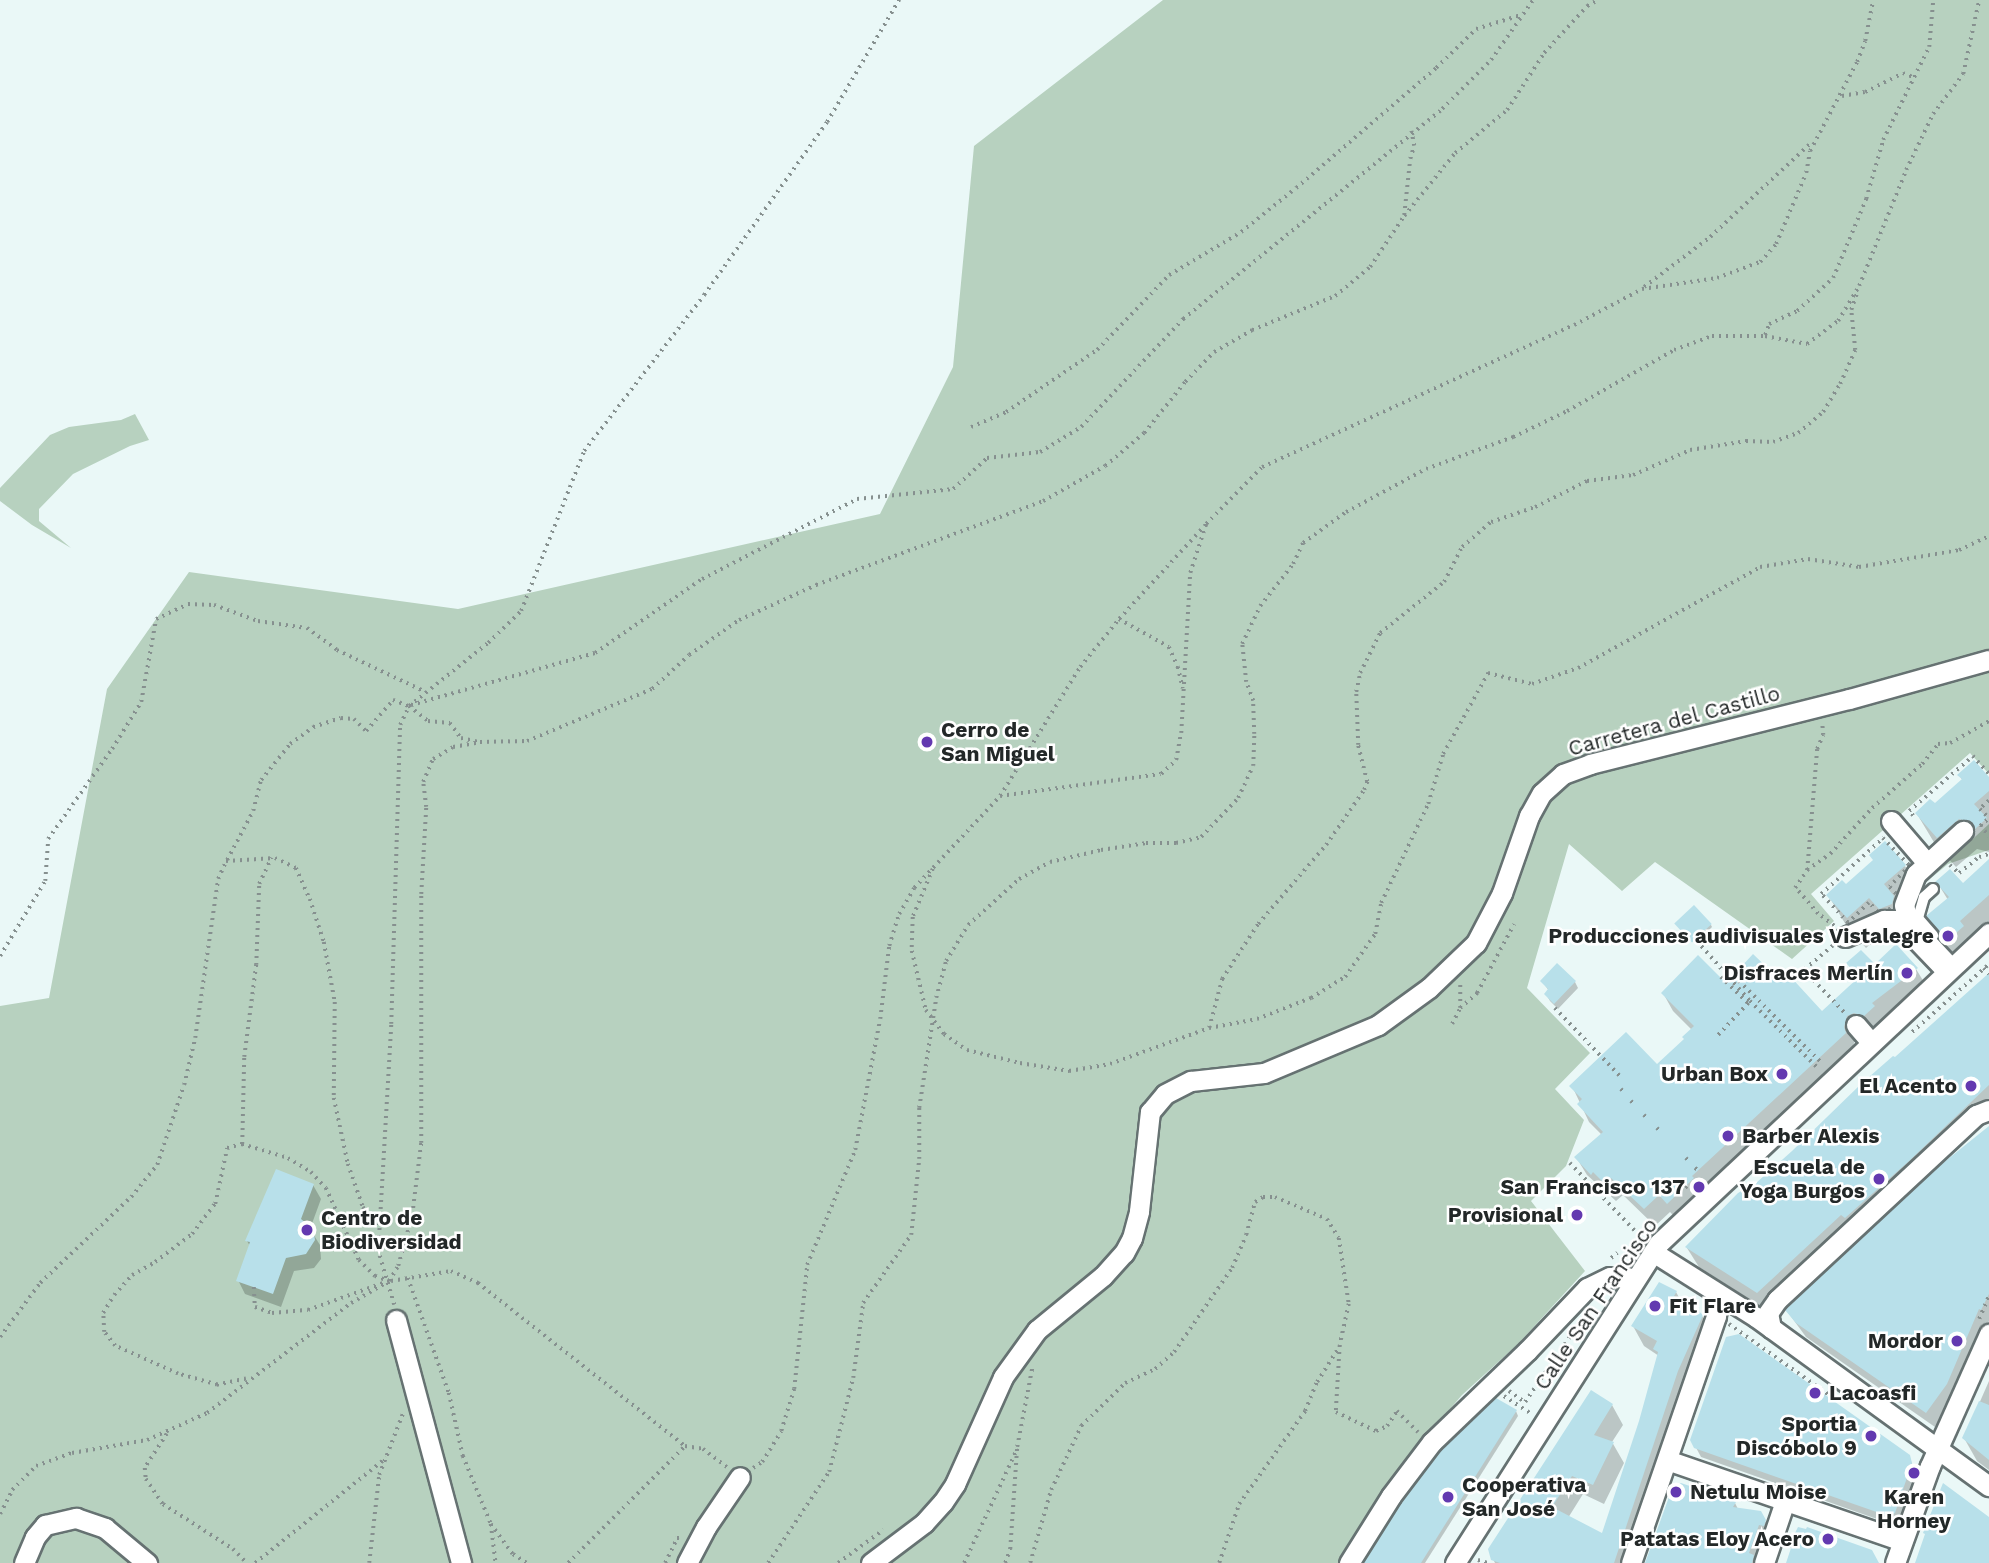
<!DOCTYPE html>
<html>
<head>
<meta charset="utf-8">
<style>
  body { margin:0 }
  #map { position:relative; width:1989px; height:1563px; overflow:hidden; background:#eaf8f7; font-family:"Work Sans",sans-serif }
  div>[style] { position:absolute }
  .green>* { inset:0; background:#b7d1bf }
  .shadow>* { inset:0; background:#0003 }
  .building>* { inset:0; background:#b8e0ea; transform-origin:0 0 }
  .path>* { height:3.5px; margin-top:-1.75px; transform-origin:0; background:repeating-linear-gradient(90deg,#86908f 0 2px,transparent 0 7px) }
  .roads { filter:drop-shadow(2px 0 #667272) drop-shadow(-2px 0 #667272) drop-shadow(0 2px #667272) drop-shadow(0 -2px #667272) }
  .lane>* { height:10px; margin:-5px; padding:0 5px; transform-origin:5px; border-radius:5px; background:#fff }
  .street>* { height:19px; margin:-9.5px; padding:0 9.5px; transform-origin:9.5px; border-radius:9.5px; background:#fff }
  .dots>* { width:19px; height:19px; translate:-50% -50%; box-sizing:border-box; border:4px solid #fff; border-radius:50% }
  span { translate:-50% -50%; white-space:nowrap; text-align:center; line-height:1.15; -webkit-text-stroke:5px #fff; paint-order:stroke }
  .street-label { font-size:21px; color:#232828 }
  .poi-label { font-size:21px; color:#232828; font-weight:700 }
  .left { translate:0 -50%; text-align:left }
  .right { translate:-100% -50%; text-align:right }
</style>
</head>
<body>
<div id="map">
  <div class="green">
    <i style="clip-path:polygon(1163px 0,1989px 0,1989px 774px,1970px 753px,1811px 894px,1834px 921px,1792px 959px,1655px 862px,1622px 891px,1569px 844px,1527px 988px,1590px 1053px,1555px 1089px,1584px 1120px,1566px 1166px,1531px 1201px,1585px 1271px,1517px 1345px,1462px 1395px,1415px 1450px,1339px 1563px,0 1563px,0 1006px,49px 998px,107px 689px,189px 572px,458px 609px,880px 514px,953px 367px,974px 146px)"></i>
    <i style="clip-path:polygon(135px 414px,149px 440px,130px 446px,73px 474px,39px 509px,39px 521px,71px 548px,32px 525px,0 501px,0 488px,50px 435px,69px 427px,121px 420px)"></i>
    <i style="clip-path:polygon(1989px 824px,1989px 850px,1948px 864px,1925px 883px)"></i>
  </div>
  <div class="shadow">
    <i style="clip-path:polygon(1959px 775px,1989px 780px,1989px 852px,1977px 849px,1956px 867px,1935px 844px,1917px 814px,1935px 806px,1963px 781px)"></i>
    <i style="clip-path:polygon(1905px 866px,1922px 896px,1903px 914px,1909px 935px,1898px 939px,1888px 928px,1866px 948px,1846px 925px,1828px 895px)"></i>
    <i style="clip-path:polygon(1989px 869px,1989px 941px,1977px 952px,1980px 957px,1966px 970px,1946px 947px,1929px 917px,1948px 900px,1937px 882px,1963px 885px)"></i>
    <i style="clip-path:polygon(1711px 925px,1712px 927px,1696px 943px,1679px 926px)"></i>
    <i style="clip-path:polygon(1848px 964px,1916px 969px,1927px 987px,1884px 1025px,1857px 1034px,1853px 1046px,1855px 1051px,1679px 1221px,1670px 1212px,1655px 1226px,1623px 1195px,1616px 1201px,1587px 1175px,1576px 1157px,1602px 1135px,1589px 1122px,1572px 1086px,1657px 1066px,1686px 1039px,1692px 1030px,1673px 1011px,1663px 993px,1781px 983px,1822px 1013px,1858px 981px)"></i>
    <i style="clip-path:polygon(1542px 981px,1575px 982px,1578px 988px,1558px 1009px,1550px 1001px,1546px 994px,1549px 991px)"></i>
    <i style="clip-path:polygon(1989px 981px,1989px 1116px,1769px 1312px,1699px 1267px,1687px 1248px,1895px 1060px)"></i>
    <i style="clip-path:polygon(1989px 1128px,1989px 1321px,1954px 1399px,1935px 1427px,1806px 1337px,1787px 1311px)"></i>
    <i style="clip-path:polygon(313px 1185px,321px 1199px,310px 1229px,320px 1245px,321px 1259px,314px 1268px,294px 1271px,281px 1307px,245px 1294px,238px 1280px,250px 1246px,247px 1241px)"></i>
    <i style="clip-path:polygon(1676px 1292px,1681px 1301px,1702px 1316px,1714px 1336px,1630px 1563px,1495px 1563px,1493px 1559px,1612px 1405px,1623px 1425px,1612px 1442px,1624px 1463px,1604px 1504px,1583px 1494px,1568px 1518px,1603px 1536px,1641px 1422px,1659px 1356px,1644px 1346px,1633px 1326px)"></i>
    <i style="clip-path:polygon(1989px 1381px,1989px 1470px,1977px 1461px,1964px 1438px)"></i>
    <i style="clip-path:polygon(1516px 1411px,1518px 1416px,1425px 1563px,1366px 1563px)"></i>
    <i style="clip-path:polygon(1692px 1440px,1909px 1456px,1916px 1474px,1900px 1522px,1894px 1525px,1701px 1457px)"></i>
    <i style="clip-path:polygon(1735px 1503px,1738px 1509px,1760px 1512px,1777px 1542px,1765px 1563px,1648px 1563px)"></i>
  </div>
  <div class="building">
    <i style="clip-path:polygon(1974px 760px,1989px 777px,1989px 791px,1974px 804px,1987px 818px,1975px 829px,1972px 822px,1959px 819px,1937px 838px,1915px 813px,1930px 799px,1935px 803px,1962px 779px,1957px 775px)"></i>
    <i style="clip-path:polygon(1885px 841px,1906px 865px,1884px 884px,1894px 896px,1892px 904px,1879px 909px,1869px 898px,1847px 918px,1826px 895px,1842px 880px,1846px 884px,1873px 860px,1869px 855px)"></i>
    <i style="clip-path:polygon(1989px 859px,1989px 895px,1960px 921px,1964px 926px,1948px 940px,1926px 916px,1949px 897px,1935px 882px,1950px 869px,1963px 883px)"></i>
    <i style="left:1694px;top:905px;width:26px;height:27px;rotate:47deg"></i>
    <i style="clip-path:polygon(1896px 944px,1918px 968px,1872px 1003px,1875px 1006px,1864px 1016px,1854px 1013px,1847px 1016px,1844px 1027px,1846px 1033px,1692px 1176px,1694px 1178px,1667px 1204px,1659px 1195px,1644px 1209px,1611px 1178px,1605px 1184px,1593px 1172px,1591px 1175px,1574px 1157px,1603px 1132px,1577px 1104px,1582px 1099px,1569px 1086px,1626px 1032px,1657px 1064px,1684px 1039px,1682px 1037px,1694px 1026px,1661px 993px,1698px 955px,1726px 983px,1753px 954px,1781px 981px,1788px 974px,1822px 1011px,1859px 977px,1846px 963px,1861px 950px,1875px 964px)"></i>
    <i style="clip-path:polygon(1557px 963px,1576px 981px,1554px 1004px,1544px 994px,1548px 989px,1540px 981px)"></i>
    <i style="clip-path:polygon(1989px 973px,1989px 1085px,1909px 1161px,1845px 1218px,1841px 1215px,1757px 1293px,1685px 1247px,1738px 1193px,1756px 1183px,1792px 1151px,1861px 1084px,1893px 1056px,1895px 1057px)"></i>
    <i style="clip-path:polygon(1989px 1126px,1989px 1294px,1981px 1310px,1979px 1309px,1947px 1384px,1926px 1413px,1796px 1323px,1785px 1310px,1938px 1167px)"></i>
    <i style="clip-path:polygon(276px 1169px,314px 1184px,301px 1219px,313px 1229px,315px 1240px,306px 1254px,286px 1258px,273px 1294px,236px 1281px,250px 1242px,245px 1241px)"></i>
    <i style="clip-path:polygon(1659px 1282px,1677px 1291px,1674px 1296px,1690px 1303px,1703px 1315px,1678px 1371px,1614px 1563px,1500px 1563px,1491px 1560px,1488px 1549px,1591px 1390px,1613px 1404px,1594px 1435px,1614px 1442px,1593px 1485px,1572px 1476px,1552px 1507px,1602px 1533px,1639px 1421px,1658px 1352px,1653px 1349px,1657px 1341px,1631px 1326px)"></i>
    <i style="clip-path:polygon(1739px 1334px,1910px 1455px,1912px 1463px,1895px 1513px,1888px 1516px,1694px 1448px,1690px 1440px,1726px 1337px)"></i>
    <i style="clip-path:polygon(1496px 1398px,1517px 1410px,1421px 1563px,1363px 1563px,1401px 1503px,1441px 1450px)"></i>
    <i style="clip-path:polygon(1979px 1401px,1989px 1405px,1989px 1460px,1962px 1438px)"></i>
    <i style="clip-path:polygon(1681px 1483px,1736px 1502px,1733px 1507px,1761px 1511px,1766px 1520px,1764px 1526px,1759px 1525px,1749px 1553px,1754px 1555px,1752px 1563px,1645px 1563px,1673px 1486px)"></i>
    <i style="clip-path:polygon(1943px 1483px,1989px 1517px,1989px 1563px,1915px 1563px,1925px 1534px,1923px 1533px)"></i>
    <i style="clip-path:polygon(1798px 1527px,1806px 1529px,1807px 1527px,1872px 1550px,1879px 1563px,1786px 1563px,1791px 1548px,1788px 1547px)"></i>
  </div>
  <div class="path">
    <i style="left:1842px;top:96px;width:23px;rotate:-10deg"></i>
    <i style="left:1865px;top:92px;width:42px;rotate:-26.6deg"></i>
    <i style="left:1903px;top:73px;width:11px;rotate:22deg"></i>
    <i style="left:1404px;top:215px;width:56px;rotate:-83.9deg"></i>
    <i style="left:1410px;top:159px;width:14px;rotate:-73deg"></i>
    <i style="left:1414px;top:146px;width:15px;rotate:-101deg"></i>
    <i style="left:1644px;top:287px;width:83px;rotate:-37.1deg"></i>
    <i style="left:1710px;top:237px;width:139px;rotate:-43deg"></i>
    <i style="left:1765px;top:335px;width:12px;rotate:-70deg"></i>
    <i style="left:1769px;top:324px;width:31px;rotate:-25deg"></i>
    <i style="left:1797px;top:311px;width:49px;rotate:-42.5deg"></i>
    <i style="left:1833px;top:278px;width:86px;rotate:-67.3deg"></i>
    <i style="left:1866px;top:199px;width:61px;rotate:-73.9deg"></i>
    <i style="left:1883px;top:140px;width:104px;rotate:-63.7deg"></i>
    <i style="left:1929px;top:47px;width:47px;rotate:-85.1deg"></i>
    <i style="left:971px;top:427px;width:38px;rotate:-23deg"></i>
    <i style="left:1006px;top:412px;width:110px;rotate:-34.3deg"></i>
    <i style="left:1097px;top:350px;width:104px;rotate:-46.2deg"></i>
    <i style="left:1169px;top:275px;width:84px;rotate:-30.8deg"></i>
    <i style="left:1241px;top:232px;width:70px;rotate:-38.7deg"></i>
    <i style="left:1296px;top:188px;width:184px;rotate:-40.6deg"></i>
    <i style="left:1436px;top:68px;width:56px;rotate:-44.3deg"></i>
    <i style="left:1476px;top:29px;width:47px;rotate:-17.3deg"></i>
    <i style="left:1119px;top:619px;width:127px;rotate:-47.5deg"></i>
    <i style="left:411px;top:705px;width:191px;rotate:-15.8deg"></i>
    <i style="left:595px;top:653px;width:130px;rotate:-34.7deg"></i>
    <i style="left:702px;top:579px;width:174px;rotate:-27.3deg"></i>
    <i style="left:857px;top:499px;width:97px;rotate:-5.9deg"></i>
    <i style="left:953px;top:489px;width:46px;rotate:-42.4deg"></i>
    <i style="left:987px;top:458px;width:53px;rotate:-6.5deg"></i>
    <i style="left:1040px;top:452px;width:48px;rotate:-31.4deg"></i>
    <i style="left:1081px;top:427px;width:149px;rotate:-46.6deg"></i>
    <i style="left:1183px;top:319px;width:333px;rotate:-39deg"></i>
    <i style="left:1442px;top:109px;width:69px;rotate:-45deg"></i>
    <i style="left:1491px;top:60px;width:73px;rotate:-55deg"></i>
    <i style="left:1000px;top:796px;width:162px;rotate:-7.8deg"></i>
    <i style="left:1161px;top:774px;width:21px;rotate:-43deg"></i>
    <i style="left:1176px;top:760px;width:27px;rotate:-80deg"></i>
    <i style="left:1181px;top:733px;width:160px;rotate:-86.8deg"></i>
    <i style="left:1190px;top:573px;width:52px;rotate:-71.9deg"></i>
    <i style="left:1206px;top:524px;width:80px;rotate:-45.5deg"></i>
    <i style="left:1262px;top:467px;width:343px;rotate:-24.5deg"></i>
    <i style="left:1574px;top:325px;width:77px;rotate:-27.9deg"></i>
    <i style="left:1642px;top:289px;width:76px;rotate:-8.3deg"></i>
    <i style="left:1717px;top:278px;width:46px;rotate:-20.4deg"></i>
    <i style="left:1760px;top:262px;width:24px;rotate:-48deg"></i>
    <i style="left:1776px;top:244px;width:77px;rotate:-67.1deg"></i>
    <i style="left:1806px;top:173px;width:22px;rotate:-80deg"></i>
    <i style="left:1810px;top:151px;width:101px;rotate:-62.2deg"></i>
    <i style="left:1857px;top:62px;width:22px;rotate:-69deg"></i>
    <i style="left:1865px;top:41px;width:42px;rotate:-79deg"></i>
    <i style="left:1989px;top:801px;width:12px;rotate:138deg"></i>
    <i style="left:1980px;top:809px;width:13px;rotate:45deg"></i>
    <i style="left:1913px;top:816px;width:6px;rotate:-129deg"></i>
    <i style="left:1909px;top:811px;width:84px;rotate:-40.7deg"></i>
    <i style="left:1973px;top:756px;width:24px;rotate:48deg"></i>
    <i style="left:1981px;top:825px;width:14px;rotate:56deg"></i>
    <i style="left:1980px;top:826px;width:12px;rotate:-42deg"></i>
    <i style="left:1883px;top:838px;width:39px;rotate:46deg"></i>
    <i style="left:1910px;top:866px;width:29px;rotate:134deg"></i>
    <i style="left:1890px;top:887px;width:16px;rotate:47deg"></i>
    <i style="left:1901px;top:899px;width:26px;rotate:137deg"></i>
    <i style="left:1882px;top:917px;width:19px;rotate:-133deg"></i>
    <i style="left:1869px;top:903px;width:29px;rotate:136deg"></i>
    <i style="left:1848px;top:923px;width:40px;rotate:-133deg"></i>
    <i style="left:1821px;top:894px;width:84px;rotate:-42.1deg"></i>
    <i style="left:227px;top:860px;width:55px;rotate:-62deg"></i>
    <i style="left:253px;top:811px;width:32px;rotate:-76deg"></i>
    <i style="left:261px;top:780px;width:46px;rotate:-51.1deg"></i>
    <i style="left:290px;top:744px;width:29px;rotate:-36deg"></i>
    <i style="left:313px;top:727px;width:29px;rotate:-18deg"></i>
    <i style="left:341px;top:718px;width:13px;rotate:4deg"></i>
    <i style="left:354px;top:719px;width:17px;rotate:45deg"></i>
    <i style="left:366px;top:731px;width:41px;rotate:-48.9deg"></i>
    <i style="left:393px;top:700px;width:17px;rotate:21deg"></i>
    <i style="left:409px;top:706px;width:24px;rotate:38deg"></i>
    <i style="left:428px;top:721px;width:22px;rotate:5deg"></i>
    <i style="left:450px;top:723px;width:19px;rotate:54deg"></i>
    <i style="left:461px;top:738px;width:17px;rotate:13deg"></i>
    <i style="left:1950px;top:865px;width:12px;rotate:42deg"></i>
    <i style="left:1959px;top:873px;width:26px;rotate:-39deg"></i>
    <i style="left:1979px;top:857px;width:10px;rotate:-17deg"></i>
    <i style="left:933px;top:869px;width:52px;rotate:112.6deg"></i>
    <i style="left:913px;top:917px;width:34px;rotate:92deg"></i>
    <i style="left:912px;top:951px;width:61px;rotate:76.7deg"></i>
    <i style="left:926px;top:1010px;width:30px;rotate:53deg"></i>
    <i style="left:944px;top:1034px;width:28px;rotate:35deg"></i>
    <i style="left:967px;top:1050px;width:55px;rotate:13.8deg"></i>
    <i style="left:1020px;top:1063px;width:50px;rotate:9.3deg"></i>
    <i style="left:1069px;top:1071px;width:42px;rotate:-9.7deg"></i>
    <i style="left:1110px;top:1064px;width:105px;rotate:-20deg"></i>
    <i style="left:1209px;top:1028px;width:49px;rotate:-10.6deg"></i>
    <i style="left:1257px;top:1019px;width:58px;rotate:-21.3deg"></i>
    <i style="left:1311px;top:998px;width:40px;rotate:-32deg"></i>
    <i style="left:1345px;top:977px;width:52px;rotate:-55.1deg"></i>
    <i style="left:1375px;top:934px;width:32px;rotate:-79deg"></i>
    <i style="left:1381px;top:903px;width:110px;rotate:-64.6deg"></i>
    <i style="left:1428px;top:804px;width:52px;rotate:-73.3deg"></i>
    <i style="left:1443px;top:754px;width:93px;rotate:-60.9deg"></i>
    <i style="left:1488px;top:673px;width:45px;rotate:14deg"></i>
    <i style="left:1532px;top:684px;width:49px;rotate:-19.2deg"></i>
    <i style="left:1578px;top:668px;width:208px;rotate:-29deg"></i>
    <i style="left:1760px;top:567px;width:49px;rotate:-9.5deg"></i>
    <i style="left:1808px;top:559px;width:52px;rotate:8.9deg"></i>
    <i style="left:1859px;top:567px;width:101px;rotate:-9.6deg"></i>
    <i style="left:1959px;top:550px;width:33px;rotate:-25deg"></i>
    <i style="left:1807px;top:870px;width:121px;rotate:-85.3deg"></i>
    <i style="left:1817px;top:749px;width:15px;rotate:-67deg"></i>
    <i style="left:1823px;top:735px;width:12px;rotate:-95deg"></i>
    <i style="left:1834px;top:926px;width:20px;rotate:-143deg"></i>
    <i style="left:1818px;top:914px;width:35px;rotate:-131deg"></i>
    <i style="left:1795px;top:888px;width:22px;rotate:-56deg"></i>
    <i style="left:1807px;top:870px;width:28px;rotate:-35deg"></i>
    <i style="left:1830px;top:854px;width:62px;rotate:-47.6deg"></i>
    <i style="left:1872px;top:808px;width:67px;rotate:-41.3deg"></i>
    <i style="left:1922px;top:764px;width:26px;rotate:-51deg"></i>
    <i style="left:1938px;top:744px;width:12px;rotate:-5deg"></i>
    <i style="left:1950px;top:743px;width:45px;rotate:-29.4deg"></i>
    <i style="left:1697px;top:941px;width:80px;rotate:48.5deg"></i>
    <i style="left:1750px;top:1001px;width:97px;rotate:44.6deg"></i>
    <i style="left:1833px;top:946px;width:38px;rotate:140deg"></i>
    <i style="left:1804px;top:970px;width:59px;rotate:46.4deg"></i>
    <i style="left:0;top:956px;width:87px;rotate:-59deg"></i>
    <i style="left:45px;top:881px;width:42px;rotate:-85.9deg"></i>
    <i style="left:48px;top:839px;width:110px;rotate:-54.6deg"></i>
    <i style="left:112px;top:749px;width:55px;rotate:-58.3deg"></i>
    <i style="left:141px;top:702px;width:84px;rotate:-79.8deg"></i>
    <i style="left:156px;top:619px;width:35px;rotate:-25deg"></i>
    <i style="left:188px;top:604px;width:26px;rotate:2deg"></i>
    <i style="left:214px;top:605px;width:47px;rotate:20deg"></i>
    <i style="left:258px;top:621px;width:49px;rotate:8.1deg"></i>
    <i style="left:307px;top:628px;width:37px;rotate:36deg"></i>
    <i style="left:337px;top:650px;width:98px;rotate:25.3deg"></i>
    <i style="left:1984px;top:968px;width:8px;rotate:50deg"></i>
    <i style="left:1729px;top:971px;width:131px;rotate:44.7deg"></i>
    <i style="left:1721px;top:977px;width:37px;rotate:44deg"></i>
    <i style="left:1460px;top:1008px;width:23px;rotate:-41deg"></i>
    <i style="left:1477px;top:993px;width:78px;rotate:-61.8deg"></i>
    <i style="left:1555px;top:1008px;width:95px;rotate:46.3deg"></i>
    <i style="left:1452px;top:1024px;width:18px;rotate:-63deg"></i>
    <i style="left:1460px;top:1008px;width:25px;rotate:-90deg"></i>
    <i style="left:1209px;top:1028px;width:51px;rotate:-75.1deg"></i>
    <i style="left:1222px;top:979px;width:66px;rotate:-56.8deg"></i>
    <i style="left:1258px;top:924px;width:104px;rotate:-49.3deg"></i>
    <i style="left:1326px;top:845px;width:67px;rotate:-55.4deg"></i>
    <i style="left:1364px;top:790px;width:9px;rotate:-69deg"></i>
    <i style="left:1367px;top:782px;width:38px;rotate:-104deg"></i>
    <i style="left:1358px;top:745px;width:53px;rotate:-92.2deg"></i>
    <i style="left:1356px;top:692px;width:19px;rotate:-78deg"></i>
    <i style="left:1360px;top:673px;width:45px;rotate:-63.4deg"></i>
    <i style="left:1380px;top:633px;width:82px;rotate:-38.6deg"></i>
    <i style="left:1444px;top:582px;width:39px;rotate:-63deg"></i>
    <i style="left:1462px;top:547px;width:38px;rotate:-41deg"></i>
    <i style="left:1491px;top:522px;width:46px;rotate:-18.8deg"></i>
    <i style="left:1535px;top:507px;width:58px;rotate:-26.6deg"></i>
    <i style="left:1587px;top:481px;width:46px;rotate:-7.4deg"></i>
    <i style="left:1633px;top:475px;width:62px;rotate:-23.7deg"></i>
    <i style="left:1690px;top:450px;width:57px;rotate:-9.1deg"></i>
    <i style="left:1746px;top:441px;width:27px;rotate:2deg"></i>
    <i style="left:1773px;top:442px;width:27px;rotate:-20deg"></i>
    <i style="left:1798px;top:433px;width:33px;rotate:-40deg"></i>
    <i style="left:1823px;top:412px;width:33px;rotate:-59deg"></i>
    <i style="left:1840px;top:384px;width:37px;rotate:-66deg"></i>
    <i style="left:1855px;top:350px;width:40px;rotate:-95.7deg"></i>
    <i style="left:1851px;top:310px;width:18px;rotate:-71deg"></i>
    <i style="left:1912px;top:1032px;width:103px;rotate:-41.4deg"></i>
    <i style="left:1718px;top:1035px;width:47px;rotate:-46.7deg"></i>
    <i style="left:1621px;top:1089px;width:3px;rotate:45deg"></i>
    <i style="left:1631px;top:1101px;width:6px;rotate:45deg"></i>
    <i style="left:1644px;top:1115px;width:4px;rotate:45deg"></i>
    <i style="left:1657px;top:1128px;width:4px;rotate:45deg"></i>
    <i style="left:242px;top:1144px;width:87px;rotate:-88.7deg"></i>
    <i style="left:244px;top:1057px;width:93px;rotate:-82.6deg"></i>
    <i style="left:256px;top:965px;width:81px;rotate:-87.9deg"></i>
    <i style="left:259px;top:884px;width:29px;rotate:-65deg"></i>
    <i style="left:1686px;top:1158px;width:3px;rotate:45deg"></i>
    <i style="left:1570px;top:1163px;width:100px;rotate:46.2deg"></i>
    <i style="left:1695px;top:1168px;width:4px;rotate:34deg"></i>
    <i style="left:1685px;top:1188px;width:4px;rotate:-45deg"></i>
    <i style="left:1678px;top:1195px;width:4px;rotate:-45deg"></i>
    <i style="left:1611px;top:1258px;width:8px;rotate:-40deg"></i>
    <i style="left:408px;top:1278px;width:122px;rotate:70.4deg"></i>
    <i style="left:449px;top:1393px;width:65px;rotate:77.5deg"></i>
    <i style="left:463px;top:1456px;width:74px;rotate:67.6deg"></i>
    <i style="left:491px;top:1524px;width:37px;rotate:54deg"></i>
    <i style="left:513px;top:1554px;width:17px;rotate:33deg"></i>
    <i style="left:391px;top:1281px;width:61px;rotate:-9.5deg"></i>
    <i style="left:451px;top:1271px;width:30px;rotate:24deg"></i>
    <i style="left:478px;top:1283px;width:263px;rotate:38.2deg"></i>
    <i style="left:685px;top:1446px;width:18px;rotate:9deg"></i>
    <i style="left:703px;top:1449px;width:30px;rotate:37deg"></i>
    <i style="left:254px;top:1287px;width:20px;rotate:87deg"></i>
    <i style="left:255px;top:1307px;width:18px;rotate:19deg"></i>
    <i style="left:272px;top:1313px;width:36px;rotate:-5deg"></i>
    <i style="left:308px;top:1310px;width:80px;rotate:-19.8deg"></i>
    <i style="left:394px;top:1305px;width:56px;rotate:-106.5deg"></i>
    <i style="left:378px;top:1251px;width:227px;rotate:-86.7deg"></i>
    <i style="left:391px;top:1024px;width:299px;rotate:-88.3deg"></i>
    <i style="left:400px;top:725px;width:21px;rotate:-65deg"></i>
    <i style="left:409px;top:706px;width:101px;rotate:-38.6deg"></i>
    <i style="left:488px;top:643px;width:46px;rotate:-44.1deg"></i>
    <i style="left:521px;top:611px;width:172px;rotate:-68.5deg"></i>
    <i style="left:584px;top:451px;width:197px;rotate:-52.4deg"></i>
    <i style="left:704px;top:295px;width:212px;rotate:-54.6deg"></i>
    <i style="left:827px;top:122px;width:142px;rotate:-59.5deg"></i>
    <i style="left:1979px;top:1319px;width:25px;rotate:-67deg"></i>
    <i style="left:1729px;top:1324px;width:130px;rotate:35.3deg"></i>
    <i style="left:0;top:1337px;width:67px;rotate:-53.5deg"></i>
    <i style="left:40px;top:1283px;width:125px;rotate:-43.4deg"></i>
    <i style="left:131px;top:1197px;width:41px;rotate:-50.9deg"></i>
    <i style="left:157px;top:1165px;width:84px;rotate:-71.4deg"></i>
    <i style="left:184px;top:1085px;width:48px;rotate:-76.8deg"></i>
    <i style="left:195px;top:1038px;width:161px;rotate:-81.8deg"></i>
    <i style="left:218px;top:879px;width:20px;rotate:-66deg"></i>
    <i style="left:226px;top:861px;width:49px;rotate:-3.5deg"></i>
    <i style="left:275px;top:858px;width:23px;rotate:25deg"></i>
    <i style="left:296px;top:868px;width:34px;rotate:66deg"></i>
    <i style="left:310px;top:899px;width:45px;rotate:72deg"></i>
    <i style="left:324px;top:942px;width:61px;rotate:79.6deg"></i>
    <i style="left:335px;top:1002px;width:96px;rotate:90.6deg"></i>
    <i style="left:334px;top:1098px;width:67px;rotate:78deg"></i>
    <i style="left:348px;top:1164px;width:46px;rotate:70.8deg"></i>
    <i style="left:363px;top:1207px;width:27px;rotate:54deg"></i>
    <i style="left:246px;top:1379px;width:30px;rotate:168deg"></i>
    <i style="left:217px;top:1385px;width:41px;rotate:-164.2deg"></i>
    <i style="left:178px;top:1374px;width:69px;rotate:-156deg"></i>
    <i style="left:115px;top:1346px;width:18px;rotate:-128deg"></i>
    <i style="left:104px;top:1332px;width:19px;rotate:-93deg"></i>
    <i style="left:103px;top:1313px;width:21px;rotate:-59deg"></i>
    <i style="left:114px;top:1295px;width:27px;rotate:-48deg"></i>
    <i style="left:132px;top:1275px;width:26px;rotate:-29deg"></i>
    <i style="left:155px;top:1262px;width:46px;rotate:-37.1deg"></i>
    <i style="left:192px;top:1234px;width:38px;rotate:-53deg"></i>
    <i style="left:215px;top:1204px;width:57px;rotate:-77.9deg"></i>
    <i style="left:227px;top:1148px;width:16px;rotate:-15deg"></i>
    <i style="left:242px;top:1144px;width:48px;rotate:16.9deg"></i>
    <i style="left:288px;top:1158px;width:27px;rotate:31deg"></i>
    <i style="left:311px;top:1172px;width:22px;rotate:47deg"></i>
    <i style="left:326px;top:1188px;width:79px;rotate:65.4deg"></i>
    <i style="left:359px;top:1260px;width:23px;rotate:45deg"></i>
    <i style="left:375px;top:1276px;width:15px;rotate:20deg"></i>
    <i style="left:1509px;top:1391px;width:19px;rotate:35deg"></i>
    <i style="left:1525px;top:1402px;width:88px;rotate:-55.6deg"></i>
    <i style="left:1504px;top:1396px;width:31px;rotate:33deg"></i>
    <i style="left:167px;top:1434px;width:40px;rotate:122.9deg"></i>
    <i style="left:145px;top:1468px;width:11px;rotate:85deg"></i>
    <i style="left:146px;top:1479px;width:30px;rotate:56deg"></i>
    <i style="left:163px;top:1504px;width:83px;rotate:32.7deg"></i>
    <i style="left:233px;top:1549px;width:20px;rotate:45deg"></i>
    <i style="left:753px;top:1468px;width:11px;rotate:-34deg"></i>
    <i style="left:762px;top:1462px;width:36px;rotate:-58deg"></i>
    <i style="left:781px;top:1431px;width:44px;rotate:-72.8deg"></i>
    <i style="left:794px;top:1389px;width:125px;rotate:-84deg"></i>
    <i style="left:807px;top:1265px;width:125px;rotate:-67.3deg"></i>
    <i style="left:855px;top:1150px;width:133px;rotate:-79.2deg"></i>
    <i style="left:880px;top:1019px;width:74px;rotate:-83deg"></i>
    <i style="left:889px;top:946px;width:34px;rotate:-73deg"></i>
    <i style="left:899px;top:914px;width:30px;rotate:-60deg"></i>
    <i style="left:914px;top:888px;width:126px;rotate:-46.9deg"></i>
    <i style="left:1000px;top:796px;width:152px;rotate:-58.2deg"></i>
    <i style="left:1080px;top:667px;width:62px;rotate:-50.9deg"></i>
    <i style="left:1119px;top:619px;width:57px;rotate:29.2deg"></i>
    <i style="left:1169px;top:647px;width:22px;rotate:66deg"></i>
    <i style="left:1178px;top:667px;width:22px;rotate:77deg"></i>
    <i style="left:0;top:1514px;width:27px;rotate:-63deg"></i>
    <i style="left:12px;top:1490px;width:34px;rotate:-45deg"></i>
    <i style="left:36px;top:1466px;width:38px;rotate:-20deg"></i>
    <i style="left:72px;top:1453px;width:76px;rotate:-9.8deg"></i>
    <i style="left:147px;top:1440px;width:66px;rotate:-24.2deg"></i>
    <i style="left:207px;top:1413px;width:181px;rotate:-37.4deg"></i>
    <i style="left:351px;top:1303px;width:44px;rotate:-30.1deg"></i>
    <i style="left:389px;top:1281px;width:17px;rotate:-59deg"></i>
    <i style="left:398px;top:1266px;width:53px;rotate:-74.6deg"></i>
    <i style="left:412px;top:1215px;width:73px;rotate:-82.9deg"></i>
    <i style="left:421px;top:1143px;width:249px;rotate:-90deg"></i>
    <i style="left:421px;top:894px;width:87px;rotate:-86.7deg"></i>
    <i style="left:426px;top:807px;width:25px;rotate:-97deg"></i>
    <i style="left:423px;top:782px;width:25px;rotate:-67deg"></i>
    <i style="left:433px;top:759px;width:23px;rotate:-31deg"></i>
    <i style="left:453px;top:747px;width:27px;rotate:-10deg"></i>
    <i style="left:480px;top:742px;width:47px;rotate:-1.2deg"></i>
    <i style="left:527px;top:741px;width:135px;rotate:-22.6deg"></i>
    <i style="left:652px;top:689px;width:50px;rotate:-42.6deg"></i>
    <i style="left:689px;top:655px;width:61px;rotate:-35deg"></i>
    <i style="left:739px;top:620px;width:85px;rotate:-24.4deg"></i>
    <i style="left:816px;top:585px;width:242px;rotate:-20.3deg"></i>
    <i style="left:1043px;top:501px;width:71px;rotate:-29.4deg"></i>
    <i style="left:1105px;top:466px;width:51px;rotate:-40.2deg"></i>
    <i style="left:1144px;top:433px;width:65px;rotate:-51.2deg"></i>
    <i style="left:1185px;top:382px;width:42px;rotate:-46deg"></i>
    <i style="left:1214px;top:352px;width:44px;rotate:-30.1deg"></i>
    <i style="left:1252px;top:330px;width:90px;rotate:-22.3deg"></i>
    <i style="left:1335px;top:296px;width:45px;rotate:-39.6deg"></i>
    <i style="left:1370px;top:267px;width:61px;rotate:-56.3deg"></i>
    <i style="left:1404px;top:216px;width:81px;rotate:-51deg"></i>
    <i style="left:1455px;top:153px;width:67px;rotate:-39.6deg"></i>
    <i style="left:1507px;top:110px;width:68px;rotate:-57deg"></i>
    <i style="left:1544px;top:53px;width:64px;rotate:-47.5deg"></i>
    <i style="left:1587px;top:6px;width:13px;rotate:-29deg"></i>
    <i style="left:491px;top:1524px;width:39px;rotate:83deg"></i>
    <i style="left:1478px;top:1560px;width:10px;rotate:17deg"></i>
    <i style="left:255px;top:1563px;width:168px;rotate:-38.7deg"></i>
    <i style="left:369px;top:1563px;width:89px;rotate:-83.5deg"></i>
    <i style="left:379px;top:1475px;width:66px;rotate:-68.8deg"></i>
    <i style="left:568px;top:1563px;width:165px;rotate:-45deg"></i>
    <i style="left:665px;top:1563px;width:28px;rotate:-64deg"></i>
    <i style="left:677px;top:1538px;width:5px"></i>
    <i style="left:768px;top:1563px;width:110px;rotate:-56.2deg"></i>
    <i style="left:829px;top:1472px;width:97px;rotate:-75.7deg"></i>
    <i style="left:853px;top:1378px;width:76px;rotate:-82.4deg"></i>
    <i style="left:863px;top:1303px;width:83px;rotate:-54.8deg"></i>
    <i style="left:911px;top:1235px;width:76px;rotate:-84deg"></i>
    <i style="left:919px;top:1159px;width:51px;rotate:-90deg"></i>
    <i style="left:919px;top:1108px;width:111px;rotate:-81.2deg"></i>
    <i style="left:936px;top:998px;width:38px;rotate:-75deg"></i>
    <i style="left:946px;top:961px;width:42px;rotate:-58.6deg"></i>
    <i style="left:968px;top:925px;width:69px;rotate:-42deg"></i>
    <i style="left:1019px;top:879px;width:35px;rotate:-29deg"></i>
    <i style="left:1050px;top:862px;width:52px;rotate:-13.2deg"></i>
    <i style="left:1101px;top:850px;width:46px;rotate:-8.8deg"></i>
    <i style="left:1146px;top:843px;width:30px"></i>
    <i style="left:1176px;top:843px;width:26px;rotate:-13deg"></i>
    <i style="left:1201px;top:837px;width:54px;rotate:-46.5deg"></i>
    <i style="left:1238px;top:798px;width:35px;rotate:-65deg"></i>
    <i style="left:1253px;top:766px;width:32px;rotate:-88deg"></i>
    <i style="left:1254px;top:734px;width:33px;rotate:-92deg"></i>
    <i style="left:1253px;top:701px;width:20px;rotate:-110deg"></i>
    <i style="left:1246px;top:682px;width:38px;rotate:-96deg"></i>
    <i style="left:1242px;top:644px;width:42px;rotate:-64.7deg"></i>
    <i style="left:1260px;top:606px;width:53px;rotate:-51.8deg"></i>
    <i style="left:1293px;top:564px;width:23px;rotate:-65deg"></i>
    <i style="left:1303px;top:543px;width:53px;rotate:-35.8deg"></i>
    <i style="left:1346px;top:512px;width:91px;rotate:-28.3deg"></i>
    <i style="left:1426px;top:469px;width:93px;rotate:-20.2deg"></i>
    <i style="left:1513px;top:437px;width:60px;rotate:-25.7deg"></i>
    <i style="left:1567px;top:411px;width:123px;rotate:-29.7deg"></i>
    <i style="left:1674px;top:350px;width:40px;rotate:-20.2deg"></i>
    <i style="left:1712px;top:336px;width:53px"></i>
    <i style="left:1765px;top:336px;width:43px;rotate:10.8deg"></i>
    <i style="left:1807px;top:344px;width:39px;rotate:-37deg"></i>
    <i style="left:1838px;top:321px;width:41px;rotate:-59deg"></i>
    <i style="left:1859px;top:286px;width:125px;rotate:-67.9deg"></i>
    <i style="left:1906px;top:170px;width:62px;rotate:-64.3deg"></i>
    <i style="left:1933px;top:114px;width:50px;rotate:-53.1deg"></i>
    <i style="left:1963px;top:74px;width:76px;rotate:-77.8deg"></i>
    <i style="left:838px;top:1563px;width:56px;rotate:-36.3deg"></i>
    <i style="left:964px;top:1563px;width:126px;rotate:-65.1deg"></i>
    <i style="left:1005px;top:1563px;width:15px;rotate:-70deg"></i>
    <i style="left:1010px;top:1549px;width:102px;rotate:-86.1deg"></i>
    <i style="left:1017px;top:1447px;width:80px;rotate:-79.2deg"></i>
    <i style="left:1030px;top:1563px;width:76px;rotate:-74deg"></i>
    <i style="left:1051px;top:1490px;width:71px;rotate:-64.9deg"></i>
    <i style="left:1081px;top:1426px;width:62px;rotate:-44.3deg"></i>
    <i style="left:1125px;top:1383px;width:33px;rotate:-25deg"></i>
    <i style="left:1155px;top:1369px;width:25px;rotate:-42deg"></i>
    <i style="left:1174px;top:1352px;width:102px;rotate:-55.4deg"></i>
    <i style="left:1232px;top:1268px;width:36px;rotate:-67deg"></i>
    <i style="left:1246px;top:1235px;width:34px;rotate:-75deg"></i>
    <i style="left:1255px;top:1202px;width:9px;rotate:-32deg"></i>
    <i style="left:1263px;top:1197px;width:12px"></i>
    <i style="left:1275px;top:1197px;width:56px;rotate:22.9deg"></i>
    <i style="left:1327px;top:1219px;width:22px;rotate:58deg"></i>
    <i style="left:1339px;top:1238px;width:67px;rotate:81.4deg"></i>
    <i style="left:1349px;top:1304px;width:42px;rotate:102.4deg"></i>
    <i style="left:1340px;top:1345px;width:67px;rotate:93.4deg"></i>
    <i style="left:1336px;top:1412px;width:44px;rotate:25.4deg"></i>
    <i style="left:1376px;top:1431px;width:12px;rotate:-24deg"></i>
    <i style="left:1387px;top:1426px;width:18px;rotate:-56deg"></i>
    <i style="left:1397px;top:1411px;width:30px;rotate:45deg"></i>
    <i style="left:1219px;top:1563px;width:62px;rotate:-71.3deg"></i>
    <i style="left:1239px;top:1504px;width:114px;rotate:-54.6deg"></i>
    <i style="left:1305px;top:1411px;width:31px;rotate:-68deg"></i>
    <i style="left:1317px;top:1382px;width:41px;rotate:-57.8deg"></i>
  </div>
  <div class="roads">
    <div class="lane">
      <i style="left:1933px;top:889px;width:12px;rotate:138deg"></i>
      <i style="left:1924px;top:897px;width:22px;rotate:106deg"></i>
      <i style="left:1918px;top:918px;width:23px;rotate:49deg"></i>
      <i style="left:1872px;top:938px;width:16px;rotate:-27deg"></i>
      <i style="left:1886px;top:931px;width:15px;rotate:-4deg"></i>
      <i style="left:1901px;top:930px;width:61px;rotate:46.3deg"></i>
    </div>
    <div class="street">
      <i style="left:1891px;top:821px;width:55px;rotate:49.4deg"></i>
      <i style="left:1908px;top:922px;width:17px;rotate:-103deg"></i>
      <i style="left:1904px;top:905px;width:33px;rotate:-69deg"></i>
      <i style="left:1916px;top:874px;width:64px;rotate:-42.5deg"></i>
      <i style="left:1845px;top:937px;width:43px;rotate:-23.6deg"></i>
      <i style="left:1884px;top:920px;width:17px"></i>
      <i style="left:1901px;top:920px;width:7px;rotate:16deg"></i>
      <i style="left:1908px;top:922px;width:62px;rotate:47deg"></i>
      <i style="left:1856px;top:1025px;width:23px;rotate:49deg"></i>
      <i style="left:1653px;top:1252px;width:122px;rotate:32.3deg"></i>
      <i style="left:1756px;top:1317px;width:288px;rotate:36deg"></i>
      <i style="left:396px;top:1320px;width:252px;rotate:75deg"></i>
      <i style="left:1771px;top:1328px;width:15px;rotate:-101deg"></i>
      <i style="left:1768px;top:1313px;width:16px;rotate:-55deg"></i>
      <i style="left:1777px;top:1300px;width:272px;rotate:-42.9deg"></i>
      <i style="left:1976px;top:1115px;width:14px;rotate:-21deg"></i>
      <i style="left:1667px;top:1460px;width:249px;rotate:19deg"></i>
      <i style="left:24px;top:1563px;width:28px;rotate:-67deg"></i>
      <i style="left:35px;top:1537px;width:16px;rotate:-50deg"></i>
      <i style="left:45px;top:1525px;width:32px;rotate:-13deg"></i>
      <i style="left:76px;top:1518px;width:31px;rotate:19deg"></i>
      <i style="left:105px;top:1528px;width:55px;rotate:39.8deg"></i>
      <i style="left:687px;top:1563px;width:41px;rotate:-62.2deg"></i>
      <i style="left:706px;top:1527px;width:60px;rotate:-55.8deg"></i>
      <i style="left:871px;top:1563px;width:66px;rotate:-37deg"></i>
      <i style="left:924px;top:1523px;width:28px;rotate:-48deg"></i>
      <i style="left:943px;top:1502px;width:22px;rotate:-56deg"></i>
      <i style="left:955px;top:1484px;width:117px;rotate:-65.8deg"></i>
      <i style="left:1003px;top:1377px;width:58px;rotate:-54.1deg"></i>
      <i style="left:1037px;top:1330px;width:85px;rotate:-39.3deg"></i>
      <i style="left:1103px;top:1276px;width:31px;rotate:-48deg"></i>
      <i style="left:1124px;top:1253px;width:17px;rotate:-62deg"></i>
      <i style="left:1132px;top:1238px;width:28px;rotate:-75deg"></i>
      <i style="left:1139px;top:1211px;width:100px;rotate:-83.7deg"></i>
      <i style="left:1150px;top:1112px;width:23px;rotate:-50deg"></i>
      <i style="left:1165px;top:1094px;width:29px;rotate:-27deg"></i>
      <i style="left:1191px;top:1081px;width:73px;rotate:-6.3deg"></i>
      <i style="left:1264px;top:1073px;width:124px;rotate:-22.8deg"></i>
      <i style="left:1378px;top:1025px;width:63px;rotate:-36deg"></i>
      <i style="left:1429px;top:988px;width:65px;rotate:-43.8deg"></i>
      <i style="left:1476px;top:943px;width:56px;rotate:-62.5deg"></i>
      <i style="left:1502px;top:893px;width:82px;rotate:-70.7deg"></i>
      <i style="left:1529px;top:816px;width:26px;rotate:-61deg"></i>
      <i style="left:1542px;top:793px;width:28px;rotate:-42deg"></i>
      <i style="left:1563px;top:774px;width:29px;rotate:-20deg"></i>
      <i style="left:1590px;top:764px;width:267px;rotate:-14.1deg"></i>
      <i style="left:1849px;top:699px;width:145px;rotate:-15.6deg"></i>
      <i style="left:1349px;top:1563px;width:79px;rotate:-57.9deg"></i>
      <i style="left:1391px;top:1496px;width:68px;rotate:-52.8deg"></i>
      <i style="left:1432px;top:1442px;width:132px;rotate:-43.8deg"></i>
      <i style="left:1527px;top:1351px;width:87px;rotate:-46.4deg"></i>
      <i style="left:1587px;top:1288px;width:25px;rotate:-26deg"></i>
      <i style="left:1610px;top:1277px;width:26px;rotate:2deg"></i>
      <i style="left:1455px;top:1563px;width:379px;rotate:-57.5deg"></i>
      <i style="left:1659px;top:1243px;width:453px;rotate:-43.2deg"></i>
      <i style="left:1631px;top:1563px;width:261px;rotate:-71deg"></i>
      <i style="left:1716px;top:1316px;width:16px;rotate:-83deg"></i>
      <i style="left:1718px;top:1300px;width:8px;rotate:-113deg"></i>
      <i style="left:1764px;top:1563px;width:65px;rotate:-71.3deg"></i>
      <i style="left:1895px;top:1563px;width:103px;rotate:-70.2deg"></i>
      <i style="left:1930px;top:1466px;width:145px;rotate:-65.9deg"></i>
    </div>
  </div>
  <div class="dots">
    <i style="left:927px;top:742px;background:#6339b0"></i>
    <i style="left:1948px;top:936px;background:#6339b0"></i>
    <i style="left:1907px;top:973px;background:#6339b0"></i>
    <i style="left:1782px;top:1074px;background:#6339b0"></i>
    <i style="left:1971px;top:1086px;background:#6339b0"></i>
    <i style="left:1728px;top:1136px;background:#6339b0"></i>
    <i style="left:1879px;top:1179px;background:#6339b0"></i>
    <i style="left:1699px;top:1187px;background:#6339b0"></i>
    <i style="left:1577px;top:1215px;background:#6339b0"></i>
    <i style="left:307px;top:1230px;background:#6339b0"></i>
    <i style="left:1655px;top:1306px;background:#6339b0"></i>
    <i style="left:1957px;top:1341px;background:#6339b0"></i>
    <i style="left:1815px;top:1393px;background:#6339b0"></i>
    <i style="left:1871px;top:1436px;background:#6339b0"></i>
    <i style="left:1914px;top:1473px;background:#6339b0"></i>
    <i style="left:1676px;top:1492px;background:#6339b0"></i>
    <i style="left:1448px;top:1497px;background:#6339b0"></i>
    <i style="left:1828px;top:1539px;background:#6339b0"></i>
  </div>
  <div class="street-label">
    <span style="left:1674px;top:721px;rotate:-15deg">Carretera del Castillo</span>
    <span style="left:1596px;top:1304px;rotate:-56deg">Calle San Francisco</span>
  </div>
  <div class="poi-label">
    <span class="left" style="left:941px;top:742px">Cerro de<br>San Miguel</span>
    <span class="right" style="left:1934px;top:936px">Producciones audivisuales Vistalegre</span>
    <span class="right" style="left:1893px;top:973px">Disfraces Merlín</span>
    <span class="right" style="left:1768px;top:1074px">Urban Box</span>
    <span class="right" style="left:1957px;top:1086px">El Acento</span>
    <span class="left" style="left:1742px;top:1136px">Barber Alexis</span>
    <span class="right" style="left:1865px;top:1179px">Escuela de<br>Yoga Burgos</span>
    <span class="right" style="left:1685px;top:1187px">San Francisco 137</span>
    <span class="right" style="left:1563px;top:1215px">Provisional</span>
    <span class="left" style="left:321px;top:1230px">Centro de<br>Biodiversidad</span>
    <span class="left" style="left:1669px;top:1306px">Fit Flare</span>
    <span class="right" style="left:1943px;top:1341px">Mordor</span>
    <span class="left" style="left:1829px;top:1393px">Lacoasfi</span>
    <span class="right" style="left:1857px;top:1436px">Sportia<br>Discóbolo 9</span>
    <span class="left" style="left:1462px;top:1497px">Cooperativa<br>San José</span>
    <span class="left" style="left:1690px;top:1492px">Netulu Moise</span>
    <span style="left:1914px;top:1509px">Karen<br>Horney</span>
    <span class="right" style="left:1814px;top:1539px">Patatas Eloy Acero</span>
  </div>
</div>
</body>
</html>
